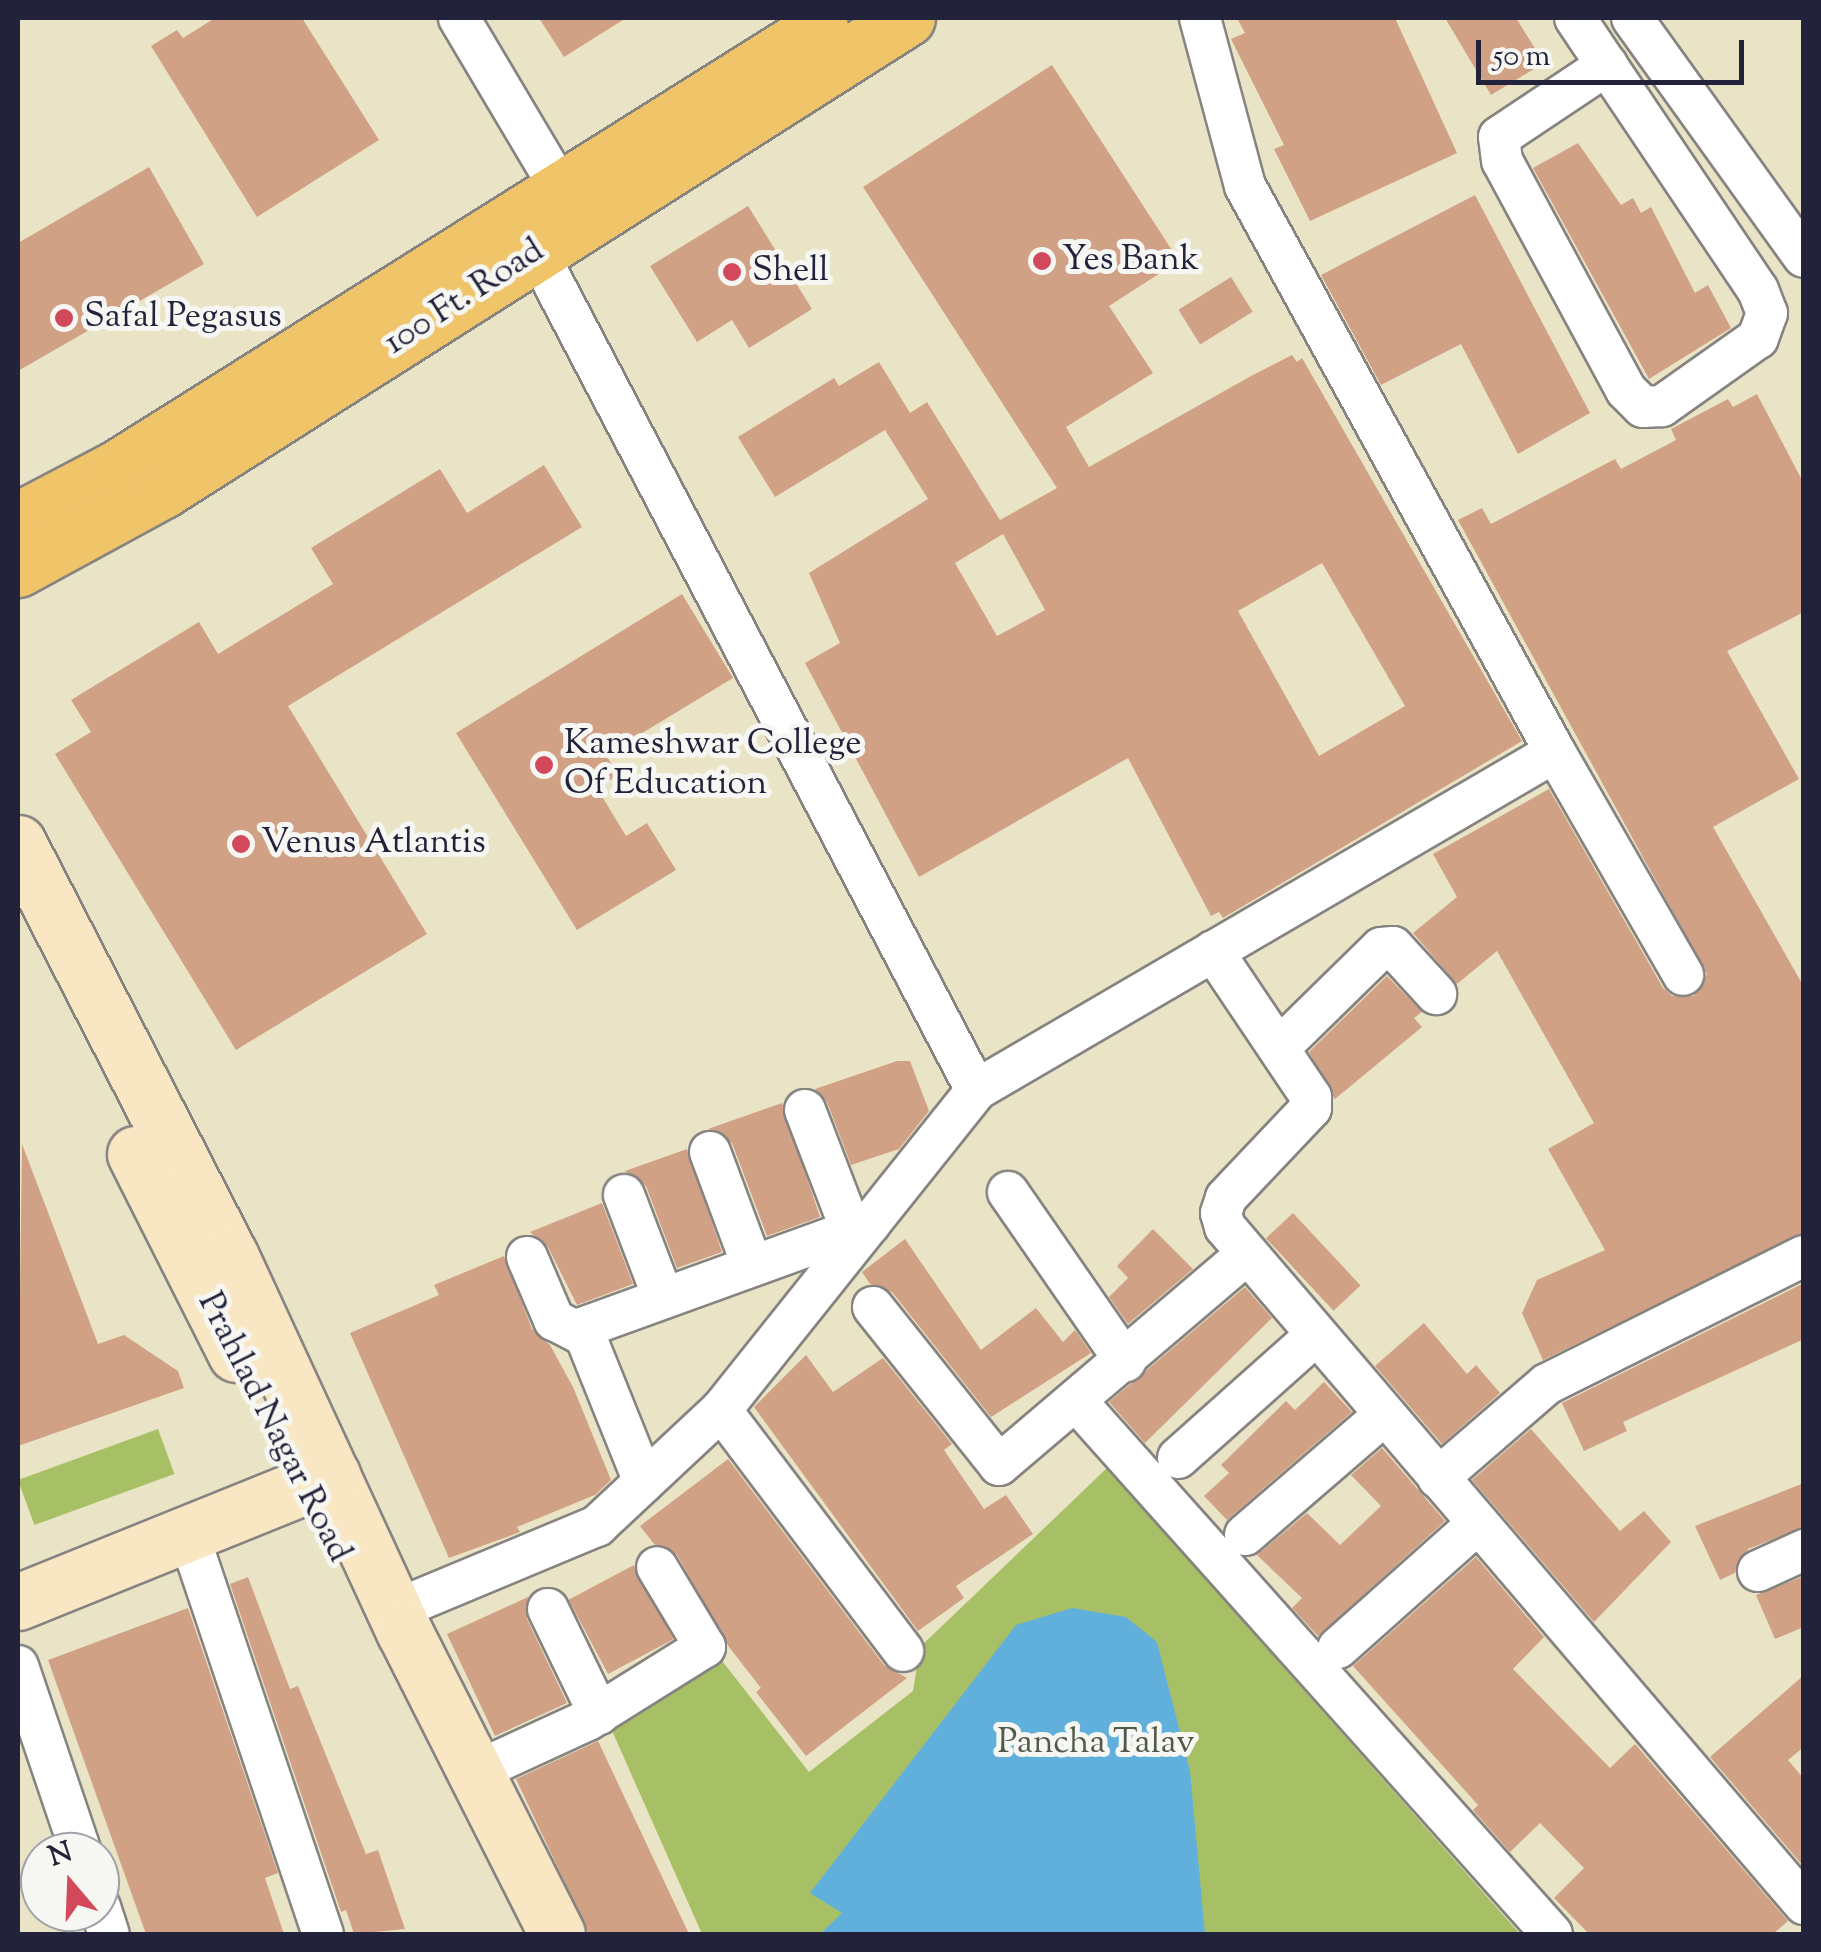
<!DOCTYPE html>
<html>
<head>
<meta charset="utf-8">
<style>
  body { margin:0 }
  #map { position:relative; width:1821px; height:1952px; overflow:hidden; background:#eae4c7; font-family:"Sorts Mill Goudy",serif }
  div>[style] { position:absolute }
  .green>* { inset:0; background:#a8c065; transform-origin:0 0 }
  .water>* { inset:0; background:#61b0db }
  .building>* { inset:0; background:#d1a186; transform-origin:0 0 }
  .roads { filter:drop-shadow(2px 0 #868381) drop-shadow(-2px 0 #868381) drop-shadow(0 2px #868381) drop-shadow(0 -2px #868381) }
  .street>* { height:40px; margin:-20px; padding:0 20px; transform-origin:20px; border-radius:20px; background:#fff }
  .secondary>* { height:55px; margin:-27.5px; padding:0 27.5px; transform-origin:27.5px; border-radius:27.5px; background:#f9e7c3 }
  .primary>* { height:55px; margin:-27.5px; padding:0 27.5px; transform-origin:27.5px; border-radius:27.5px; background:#f0c469 }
  .dots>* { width:28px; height:28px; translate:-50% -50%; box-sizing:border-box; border:5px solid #f6f6f2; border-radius:50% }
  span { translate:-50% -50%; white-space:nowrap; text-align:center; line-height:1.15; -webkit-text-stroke:10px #f6f6f2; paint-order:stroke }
  .poi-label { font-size:35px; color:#22223b }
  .left { translate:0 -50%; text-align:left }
  .street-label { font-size:35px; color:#22223b }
  .park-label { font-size:35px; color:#51594a }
  .frame { position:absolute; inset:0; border:20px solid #22223b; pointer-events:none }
  .north { position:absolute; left:20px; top:1832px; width:100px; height:100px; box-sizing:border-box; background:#f6f6f2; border:2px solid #a1a1a9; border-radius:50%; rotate:341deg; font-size:28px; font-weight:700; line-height:40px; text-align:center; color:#22223b }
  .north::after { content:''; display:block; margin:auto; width:35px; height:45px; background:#d1495b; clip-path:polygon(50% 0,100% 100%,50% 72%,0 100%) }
  .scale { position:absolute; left:1476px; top:40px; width:268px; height:45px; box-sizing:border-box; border:5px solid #22223b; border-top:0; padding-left:12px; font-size:30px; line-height:35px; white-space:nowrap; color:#22223b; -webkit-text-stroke:8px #f6f6f2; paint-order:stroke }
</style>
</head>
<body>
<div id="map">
  <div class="green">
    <i style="left:158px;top:1429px;width:48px;height:149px;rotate:70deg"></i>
    <i style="clip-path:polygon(1107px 1468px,1520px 1934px,702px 1934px,602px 1708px,705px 1639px,809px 1772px,913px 1691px,920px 1647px)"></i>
  </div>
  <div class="water">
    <i style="clip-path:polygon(1072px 1608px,1126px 1617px,1157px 1642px,1190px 1771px,1205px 1934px,820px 1934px,842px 1913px,810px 1893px,1016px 1625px)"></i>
  </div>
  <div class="building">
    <i style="clip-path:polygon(215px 18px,302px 18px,379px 140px,257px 217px,151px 46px,177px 30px,183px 38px)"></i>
    <i style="clip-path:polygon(539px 18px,626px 18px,564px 57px)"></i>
    <i style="clip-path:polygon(1237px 18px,1395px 18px,1457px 153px,1310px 221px,1274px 149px,1284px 145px,1231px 39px,1245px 33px)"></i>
    <i style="clip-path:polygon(1445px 18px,1516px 18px,1544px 63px,1491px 95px)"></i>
    <i style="clip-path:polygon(evenodd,1052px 65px,1179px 261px,1109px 306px,1153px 373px,1066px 427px,1089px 467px,1251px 376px,1292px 355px,1297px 362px,1302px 358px,1522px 741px,1223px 918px,1219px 912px,1211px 916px,1128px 758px,919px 877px,805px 663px,840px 643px,809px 573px,928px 499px,885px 430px,775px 497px,738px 437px,834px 378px,839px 386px,879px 362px,910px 413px,927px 402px,1000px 520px,1057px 488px,863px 187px,1052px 65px,1003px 534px,1045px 610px,997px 636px,955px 563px,1003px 534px,1052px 65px,1322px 563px,1405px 706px,1319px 756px,1238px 611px,1322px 563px)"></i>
    <i style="clip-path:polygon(1578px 143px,1621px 205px,1633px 198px,1641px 213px,1651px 207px,1695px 293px,1708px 285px,1731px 328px,1649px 379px,1533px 168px)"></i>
    <i style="clip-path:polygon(149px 167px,204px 264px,18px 371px,18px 243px)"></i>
    <i style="clip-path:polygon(1475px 195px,1590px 413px,1518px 454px,1461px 344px,1381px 385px,1321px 275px)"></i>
    <i style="clip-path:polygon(748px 206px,812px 309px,749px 348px,732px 320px,697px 342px,650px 266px)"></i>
    <i style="left:1231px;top:277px;width:41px;height:62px;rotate:58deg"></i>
    <i style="clip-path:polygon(1757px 394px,1804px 484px,1804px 612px,1727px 651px,1799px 779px,1713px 827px,1804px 987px,1804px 1233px,1543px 1360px,1522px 1313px,1537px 1280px,1605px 1250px,1548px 1149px,1594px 1123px,1497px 951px,1457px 984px,1413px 933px,1457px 897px,1433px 854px,1549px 789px,1663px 988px,1672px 996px,1694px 996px,1707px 974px,1458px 520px,1482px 508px,1491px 524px,1615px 459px,1621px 469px,1676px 440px,1671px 429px,1728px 399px,1733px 407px)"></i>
    <i style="clip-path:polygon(544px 465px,582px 527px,288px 706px,427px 934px,236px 1050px,55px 754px,91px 732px,71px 700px,199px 622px,218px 654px,333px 584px,311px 548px,440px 469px,467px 513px)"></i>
    <i style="clip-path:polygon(682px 594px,733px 678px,606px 755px,618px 775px,597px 788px,626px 836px,647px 823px,676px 870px,577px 930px,456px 733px)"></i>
    <i style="clip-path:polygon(1387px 976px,1422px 1012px,1414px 1018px,1422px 1027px,1335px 1099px,1309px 1052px)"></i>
    <i style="clip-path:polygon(897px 1061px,910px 1061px,929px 1111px,899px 1149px,851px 1165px,827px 1102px,815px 1089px)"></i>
    <i style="clip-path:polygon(782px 1103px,820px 1217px,767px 1236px,732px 1143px,708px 1129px)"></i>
    <i style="clip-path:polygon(22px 1144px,98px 1344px,124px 1335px,178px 1371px,184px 1388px,18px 1446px)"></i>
    <i style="clip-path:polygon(687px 1149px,722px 1252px,677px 1268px,646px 1186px,625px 1171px)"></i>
    <i style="clip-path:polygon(602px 1203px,633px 1284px,577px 1305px,548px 1247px,530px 1232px)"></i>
    <i style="left:1293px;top:1213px;width:99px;height:37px;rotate:47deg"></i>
    <i style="clip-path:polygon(1153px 1229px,1193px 1269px,1128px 1324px,1109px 1297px,1128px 1278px,1117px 1266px)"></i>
    <i style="clip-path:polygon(905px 1239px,981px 1350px,1036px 1308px,1063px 1342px,1075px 1330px,1091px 1353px,991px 1417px,892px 1292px,870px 1284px,862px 1272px)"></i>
    <i style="clip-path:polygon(504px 1256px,532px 1329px,550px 1345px,573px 1387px,611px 1480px,595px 1495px,517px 1527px,520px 1532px,449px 1558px,350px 1333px,439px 1295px,434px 1285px)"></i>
    <i style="clip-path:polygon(1804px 1283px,1804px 1339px,1623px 1422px,1627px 1431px,1584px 1451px,1562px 1403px)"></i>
    <i style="clip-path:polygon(1245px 1287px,1272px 1318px,1145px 1443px,1109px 1402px)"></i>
    <i style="clip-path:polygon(1424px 1323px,1467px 1374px,1476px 1365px,1500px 1393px,1442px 1444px,1375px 1366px)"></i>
    <i style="clip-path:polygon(806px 1355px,833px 1392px,883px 1358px,952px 1444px,944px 1450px,984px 1509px,1006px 1495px,1033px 1534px,956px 1586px,964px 1598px,918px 1631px,754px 1407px)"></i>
    <i style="clip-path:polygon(1324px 1382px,1352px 1412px,1227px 1520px,1204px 1496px,1229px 1473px,1221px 1465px,1286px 1401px,1295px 1410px)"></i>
    <i style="clip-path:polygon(1531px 1429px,1620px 1531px,1644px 1511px,1671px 1542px,1594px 1622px,1472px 1480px)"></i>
    <i style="clip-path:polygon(1382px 1448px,1445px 1521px,1318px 1636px,1292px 1608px,1302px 1598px,1257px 1555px,1307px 1513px,1340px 1545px,1381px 1506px,1351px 1475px)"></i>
    <i style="clip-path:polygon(728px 1459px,884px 1665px,907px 1678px,806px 1756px,756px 1692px,761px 1688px,729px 1647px,677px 1555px,654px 1544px,640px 1526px)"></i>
    <i style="clip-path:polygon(1804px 1483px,1804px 1527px,1748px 1549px,1735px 1573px,1720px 1580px,1695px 1526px)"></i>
    <i style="clip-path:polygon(1476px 1557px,1544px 1637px,1513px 1669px,1610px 1768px,1635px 1744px,1788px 1921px,1773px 1934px,1589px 1934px,1554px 1898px,1584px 1868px,1540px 1823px,1510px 1852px,1473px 1810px,1478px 1805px,1353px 1666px)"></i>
    <i style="left:634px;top:1565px;width:84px;height:74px;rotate:62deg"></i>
    <i style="clip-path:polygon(1804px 1576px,1804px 1627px,1775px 1639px,1756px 1595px)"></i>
    <i style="clip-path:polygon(248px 1577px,290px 1689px,298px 1686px,366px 1854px,378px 1850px,405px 1929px,354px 1934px,346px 1910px,341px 1912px,230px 1584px)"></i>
    <i style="clip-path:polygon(528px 1597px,527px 1619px,567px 1703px,495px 1736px,447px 1634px)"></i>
    <i style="clip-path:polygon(188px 1608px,278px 1873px,265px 1878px,284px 1934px,146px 1934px,48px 1660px)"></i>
    <i style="clip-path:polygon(1804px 1675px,1804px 1747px,1788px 1760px,1804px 1779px,1804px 1867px,1710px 1757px)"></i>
    <i style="clip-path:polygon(598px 1741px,689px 1934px,589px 1934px,516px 1779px)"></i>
  </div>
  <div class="roads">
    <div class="street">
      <i style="left:459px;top:18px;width:226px;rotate:59.3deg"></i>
      <i style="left:1575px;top:18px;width:328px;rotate:56.1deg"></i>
      <i style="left:1758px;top:290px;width:25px;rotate:69deg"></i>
      <i style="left:1767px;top:313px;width:27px;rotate:110deg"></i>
      <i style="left:1758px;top:338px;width:118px;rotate:144.7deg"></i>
      <i style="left:1662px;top:406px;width:19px;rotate:177deg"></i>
      <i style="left:1643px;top:407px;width:24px;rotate:-135deg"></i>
      <i style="left:1626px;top:390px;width:260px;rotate:-118.4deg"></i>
      <i style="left:1502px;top:161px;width:24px;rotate:-97deg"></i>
      <i style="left:1499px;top:137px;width:130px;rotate:-33.7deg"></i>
      <i style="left:1632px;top:18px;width:294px;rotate:54.3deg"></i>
      <i style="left:537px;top:252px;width:946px;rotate:62.35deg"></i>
      <i style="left:976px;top:1090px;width:670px;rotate:-30.27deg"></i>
      <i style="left:1555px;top:752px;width:645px;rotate:-118.71deg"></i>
      <i style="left:1245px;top:186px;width:174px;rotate:-105deg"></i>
      <i style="left:1555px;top:752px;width:257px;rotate:60.1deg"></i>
      <i style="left:1213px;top:951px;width:176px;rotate:56.1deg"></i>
      <i style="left:1311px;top:1097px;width:11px;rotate:90deg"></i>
      <i style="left:1311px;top:1108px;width:124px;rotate:133.4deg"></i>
      <i style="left:1226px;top:1198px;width:16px;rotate:108deg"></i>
      <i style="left:1221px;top:1213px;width:15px;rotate:74deg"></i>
      <i style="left:1225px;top:1227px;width:891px;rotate:49.46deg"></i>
      <i style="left:1280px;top:1047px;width:141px;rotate:-44.4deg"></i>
      <i style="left:1381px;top:948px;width:12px;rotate:-5deg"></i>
      <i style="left:1393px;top:947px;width:64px;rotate:47.5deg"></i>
      <i style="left:805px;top:1110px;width:129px;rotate:69deg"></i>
      <i style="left:710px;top:1152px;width:121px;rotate:69.6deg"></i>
      <i style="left:1008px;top:1192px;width:206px;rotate:55.3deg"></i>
      <i style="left:624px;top:1195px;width:109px;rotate:69.1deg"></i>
      <i style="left:527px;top:1257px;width:69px;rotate:66.8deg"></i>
      <i style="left:554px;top:1320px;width:29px;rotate:27deg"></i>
      <i style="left:873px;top:1307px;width:202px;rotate:51.4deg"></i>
      <i style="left:999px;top:1465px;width:326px;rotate:-40.4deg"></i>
      <i style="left:1077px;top:1402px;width:713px;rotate:48.24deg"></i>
      <i style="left:721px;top:1410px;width:302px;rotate:52.9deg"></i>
      <i style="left:1178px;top:1458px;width:185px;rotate:-41.7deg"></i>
      <i style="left:1438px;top:1478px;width:144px;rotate:-40.8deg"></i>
      <i style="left:1547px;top:1384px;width:287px;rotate:-26.5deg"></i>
      <i style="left:644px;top:1482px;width:166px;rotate:-111.9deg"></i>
      <i style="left:582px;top:1328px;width:306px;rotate:-19.9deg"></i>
      <i style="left:1245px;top:1535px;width:184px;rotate:-40.8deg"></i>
      <i style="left:189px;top:1536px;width:420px;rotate:71.4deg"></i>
      <i style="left:1758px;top:1571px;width:51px;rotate:-24.5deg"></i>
      <i style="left:548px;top:1609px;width:117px;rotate:64.1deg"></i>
      <i style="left:395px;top:1610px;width:219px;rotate:-22.6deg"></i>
      <i style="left:597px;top:1526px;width:170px;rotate:-43.1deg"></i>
      <i style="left:721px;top:1410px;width:409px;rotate:-51.4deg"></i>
      <i style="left:1338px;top:1648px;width:186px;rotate:-41.7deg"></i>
      <i style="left:18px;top:1666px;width:196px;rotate:71.3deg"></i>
      <i style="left:475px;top:1772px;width:124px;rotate:-24.7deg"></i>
      <i style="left:588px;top:1720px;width:138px;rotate:-32deg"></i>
      <i style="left:705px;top:1647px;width:93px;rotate:-121deg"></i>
      <i style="left:100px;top:1907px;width:28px;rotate:72deg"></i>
    </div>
    <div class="secondary">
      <i style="left:18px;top:843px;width:463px;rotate:62.8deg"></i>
      <i style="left:230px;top:1255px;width:414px;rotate:65.2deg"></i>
      <i style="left:404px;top:1631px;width:339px;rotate:63.2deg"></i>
      <i style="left:135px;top:1154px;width:224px;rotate:63.2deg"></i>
      <i style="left:18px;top:1602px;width:339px;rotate:-22deg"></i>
    </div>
    <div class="primary">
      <i style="left:18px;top:520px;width:112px;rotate:-27.7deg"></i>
      <i style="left:117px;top:468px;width:830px;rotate:-32.1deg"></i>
      <i style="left:18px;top:569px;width:165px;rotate:-28.6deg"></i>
      <i style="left:163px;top:490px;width:881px;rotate:-32.39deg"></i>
    </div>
  </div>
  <div class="dots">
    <i style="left:1042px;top:261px;background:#d1495b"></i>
    <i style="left:732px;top:272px;background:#d1495b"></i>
    <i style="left:64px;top:318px;background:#d1495b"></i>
    <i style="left:544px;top:765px;background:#d1495b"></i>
    <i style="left:241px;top:844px;background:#d1495b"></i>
  </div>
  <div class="poi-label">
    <span class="left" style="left:1062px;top:261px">Yes Bank</span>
    <span class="left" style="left:752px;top:272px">Shell</span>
    <span class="left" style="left:84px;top:318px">Safal Pegasus</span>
    <span class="left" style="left:564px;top:765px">Kameshwar College<br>Of Education</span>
    <span class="left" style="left:261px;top:844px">Venus Atlantis</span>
  </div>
  <div class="street-label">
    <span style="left:465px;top:298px;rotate:-33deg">100 Ft. Road</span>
    <span style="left:273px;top:1428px;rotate:63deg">Prahlad Nagar Road</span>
  </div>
  <div class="park-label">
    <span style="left:1096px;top:1744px">Pancha Talav</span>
  </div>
  <div class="frame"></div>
  <div class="north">N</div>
  <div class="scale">50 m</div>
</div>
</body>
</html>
